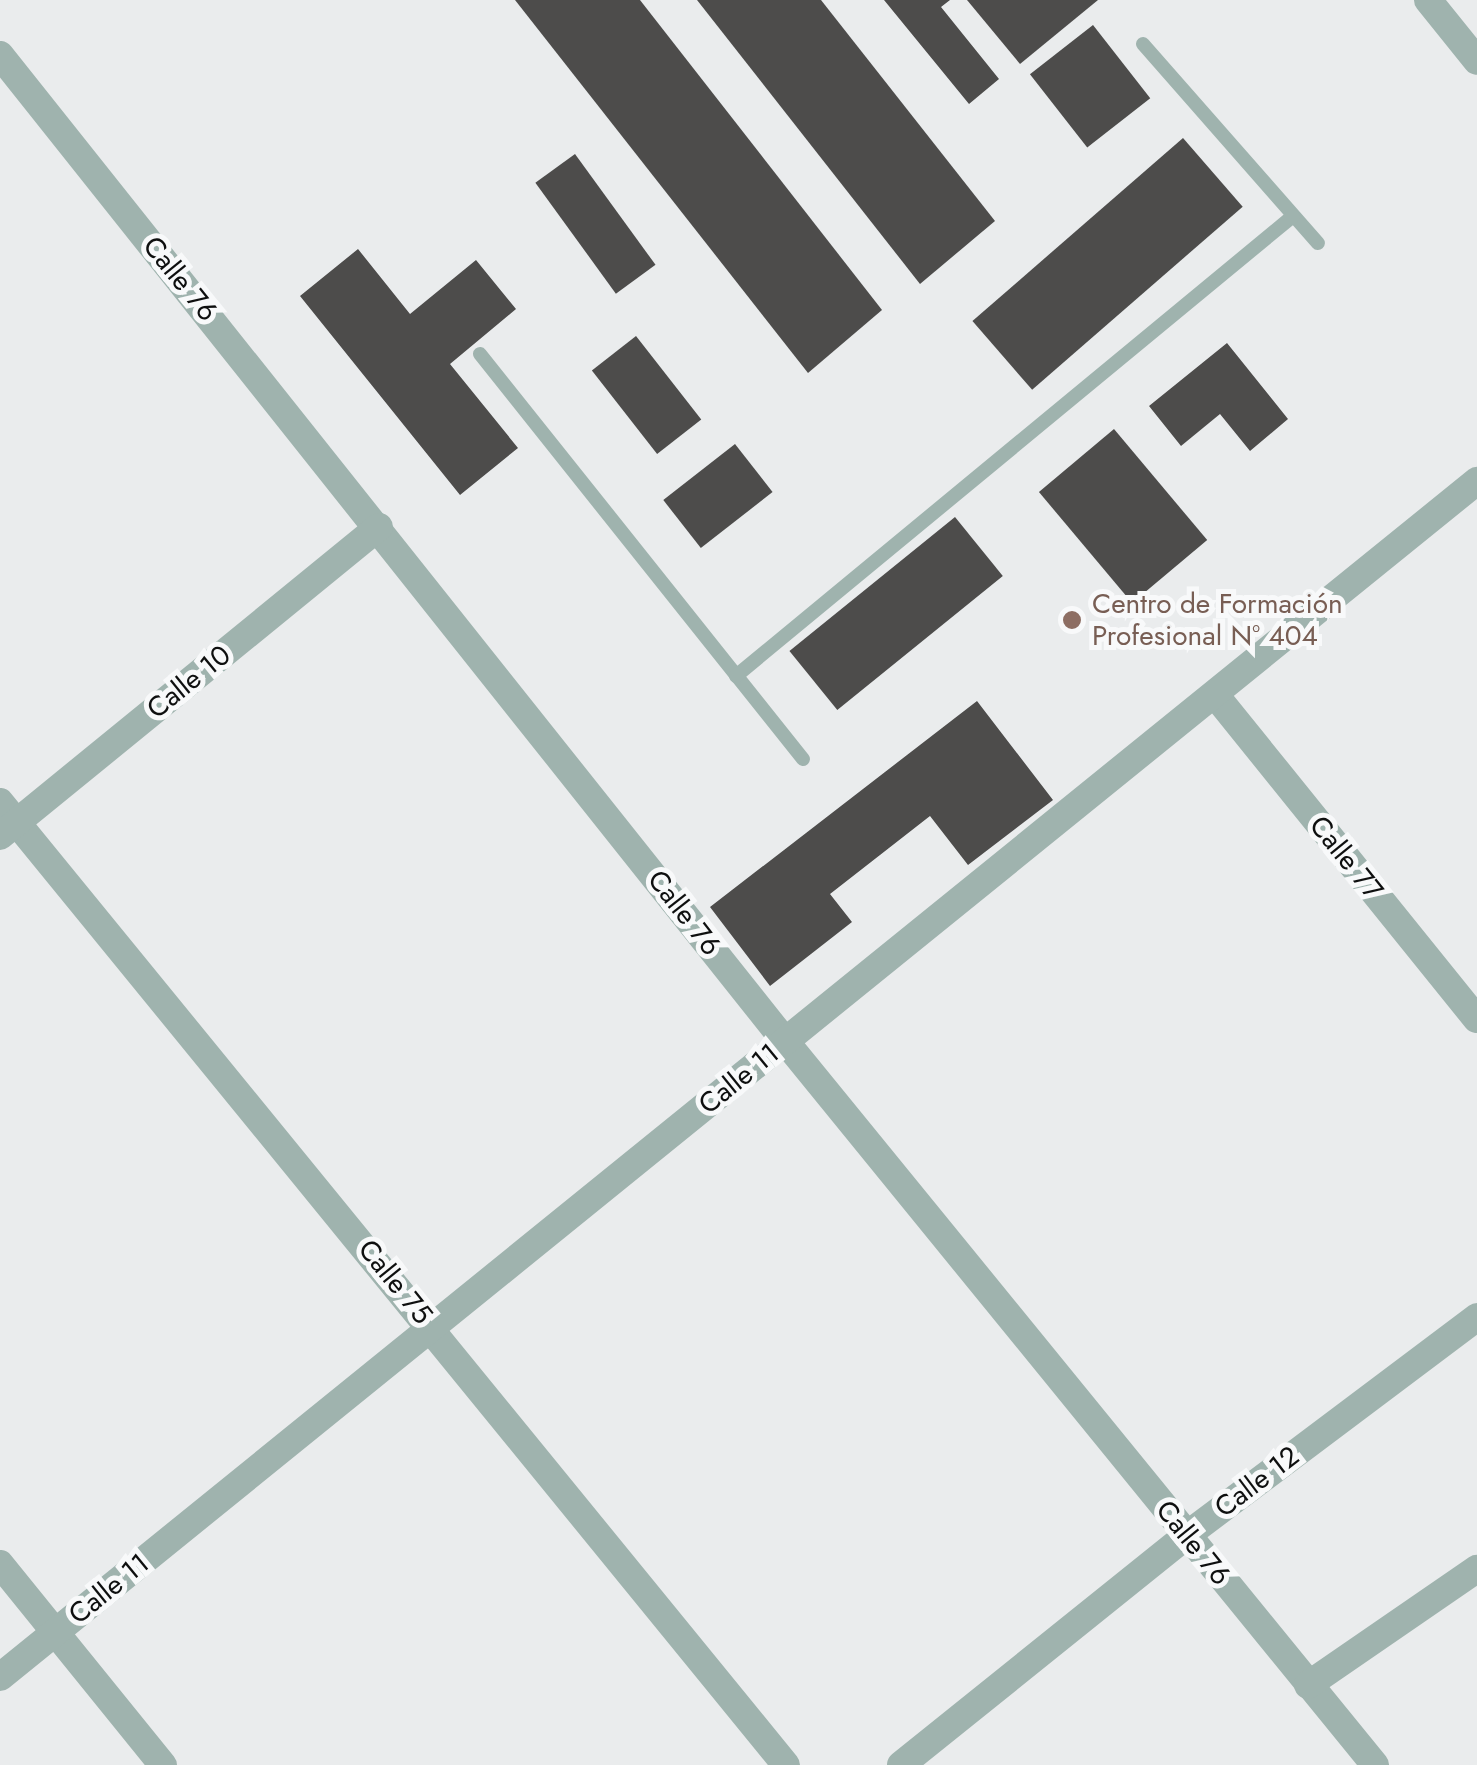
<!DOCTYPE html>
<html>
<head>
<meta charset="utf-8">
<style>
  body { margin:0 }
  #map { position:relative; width:1477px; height:1765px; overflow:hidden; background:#eaeced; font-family:Jost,sans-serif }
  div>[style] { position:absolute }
  .building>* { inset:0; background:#4d4c4b; transform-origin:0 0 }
  .service>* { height:14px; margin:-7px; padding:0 7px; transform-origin:7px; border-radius:7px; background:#9fb3ae }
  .minor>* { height:28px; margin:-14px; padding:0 14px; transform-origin:14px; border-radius:14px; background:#9fb3ae }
  .dots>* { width:28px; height:28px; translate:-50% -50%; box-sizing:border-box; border:5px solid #f8f9fa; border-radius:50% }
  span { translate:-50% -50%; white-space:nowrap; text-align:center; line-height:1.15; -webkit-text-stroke:10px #f8f9fa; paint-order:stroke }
  .street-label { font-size:28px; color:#0e0f0f }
  .education-label { font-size:28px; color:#785e54 }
  .left { translate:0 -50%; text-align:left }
</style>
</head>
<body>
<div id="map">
  <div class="building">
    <i style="clip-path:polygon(515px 0,640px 0,882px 310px,808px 373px)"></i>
    <i style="clip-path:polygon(697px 0,821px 0,995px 221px,920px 284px)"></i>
    <i style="clip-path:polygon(884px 0,950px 0,941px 7px,999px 79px,969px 104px)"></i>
    <i style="clip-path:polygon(967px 0,1098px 0,1020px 64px)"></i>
    <i style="left:1093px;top:25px;width:93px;height:80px;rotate:52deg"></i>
    <i style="left:1183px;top:138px;width:91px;height:279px;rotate:49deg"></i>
    <i style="left:575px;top:154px;width:137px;height:49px;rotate:54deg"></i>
    <i style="clip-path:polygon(358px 249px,410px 314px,476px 260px,516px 309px,450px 364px,518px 448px,460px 495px,300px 296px)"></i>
    <i style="left:636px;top:336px;width:106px;height:56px;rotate:52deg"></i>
    <i style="clip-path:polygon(1227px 343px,1288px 419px,1250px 451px,1220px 414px,1181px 446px,1149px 406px)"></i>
    <i style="left:1114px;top:429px;width:145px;height:98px;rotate:50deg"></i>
    <i style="left:735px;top:444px;width:61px;height:91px;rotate:52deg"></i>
    <i style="left:955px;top:517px;width:76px;height:213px;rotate:51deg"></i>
    <i style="clip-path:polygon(977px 701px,1053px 800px,968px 865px,930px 816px,830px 894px,852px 922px,770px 986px,710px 907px)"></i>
  </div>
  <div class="service">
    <i style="left:1143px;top:44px;width:265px;rotate:48.7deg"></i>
    <i style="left:480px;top:354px;width:518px;rotate:51.43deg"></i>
    <i style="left:736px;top:676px;width:722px;rotate:-39.55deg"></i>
  </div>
  <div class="minor">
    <i style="left:1428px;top:0;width:78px;rotate:51.2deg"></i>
    <i style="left:0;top:55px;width:1260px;rotate:51.48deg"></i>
    <i style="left:785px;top:1041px;width:934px;rotate:50.82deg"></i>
    <i style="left:1216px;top:696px;width:415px;rotate:51.1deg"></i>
    <i style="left:0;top:802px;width:1243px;rotate:50.78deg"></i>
    <i style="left:0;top:836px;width:489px;rotate:-39.2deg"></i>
    <i style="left:0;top:1564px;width:259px;rotate:51deg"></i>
    <i style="left:0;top:1677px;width:1901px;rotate:-39deg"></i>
    <i style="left:1308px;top:1685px;width:205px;rotate:-34.5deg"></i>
    <i style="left:901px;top:1765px;width:367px;rotate:-38.8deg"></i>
    <i style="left:1187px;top:1535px;width:363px;rotate:-36.9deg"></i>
  </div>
  <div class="dots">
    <i style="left:1072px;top:620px;background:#8d6e63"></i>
  </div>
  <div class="street-label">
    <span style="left:180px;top:279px;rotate:51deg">Calle 76</span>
    <span style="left:189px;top:682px;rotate:-39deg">Calle 10</span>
    <span style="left:1346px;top:858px;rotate:51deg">Calle 77</span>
    <span style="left:684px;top:913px;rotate:52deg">Calle 76</span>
    <span style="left:739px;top:1079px;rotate:-39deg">Calle 11</span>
    <span style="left:395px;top:1282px;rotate:51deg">Calle 75</span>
    <span style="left:1257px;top:1482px;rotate:-37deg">Calle 12</span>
    <span style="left:1193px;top:1543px;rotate:51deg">Calle 76</span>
    <span style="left:109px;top:1589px;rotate:-39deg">Calle 11</span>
  </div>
  <div class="education-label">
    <span class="left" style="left:1092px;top:620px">Centro de Formación<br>Profesional N° 404</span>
  </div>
</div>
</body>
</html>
